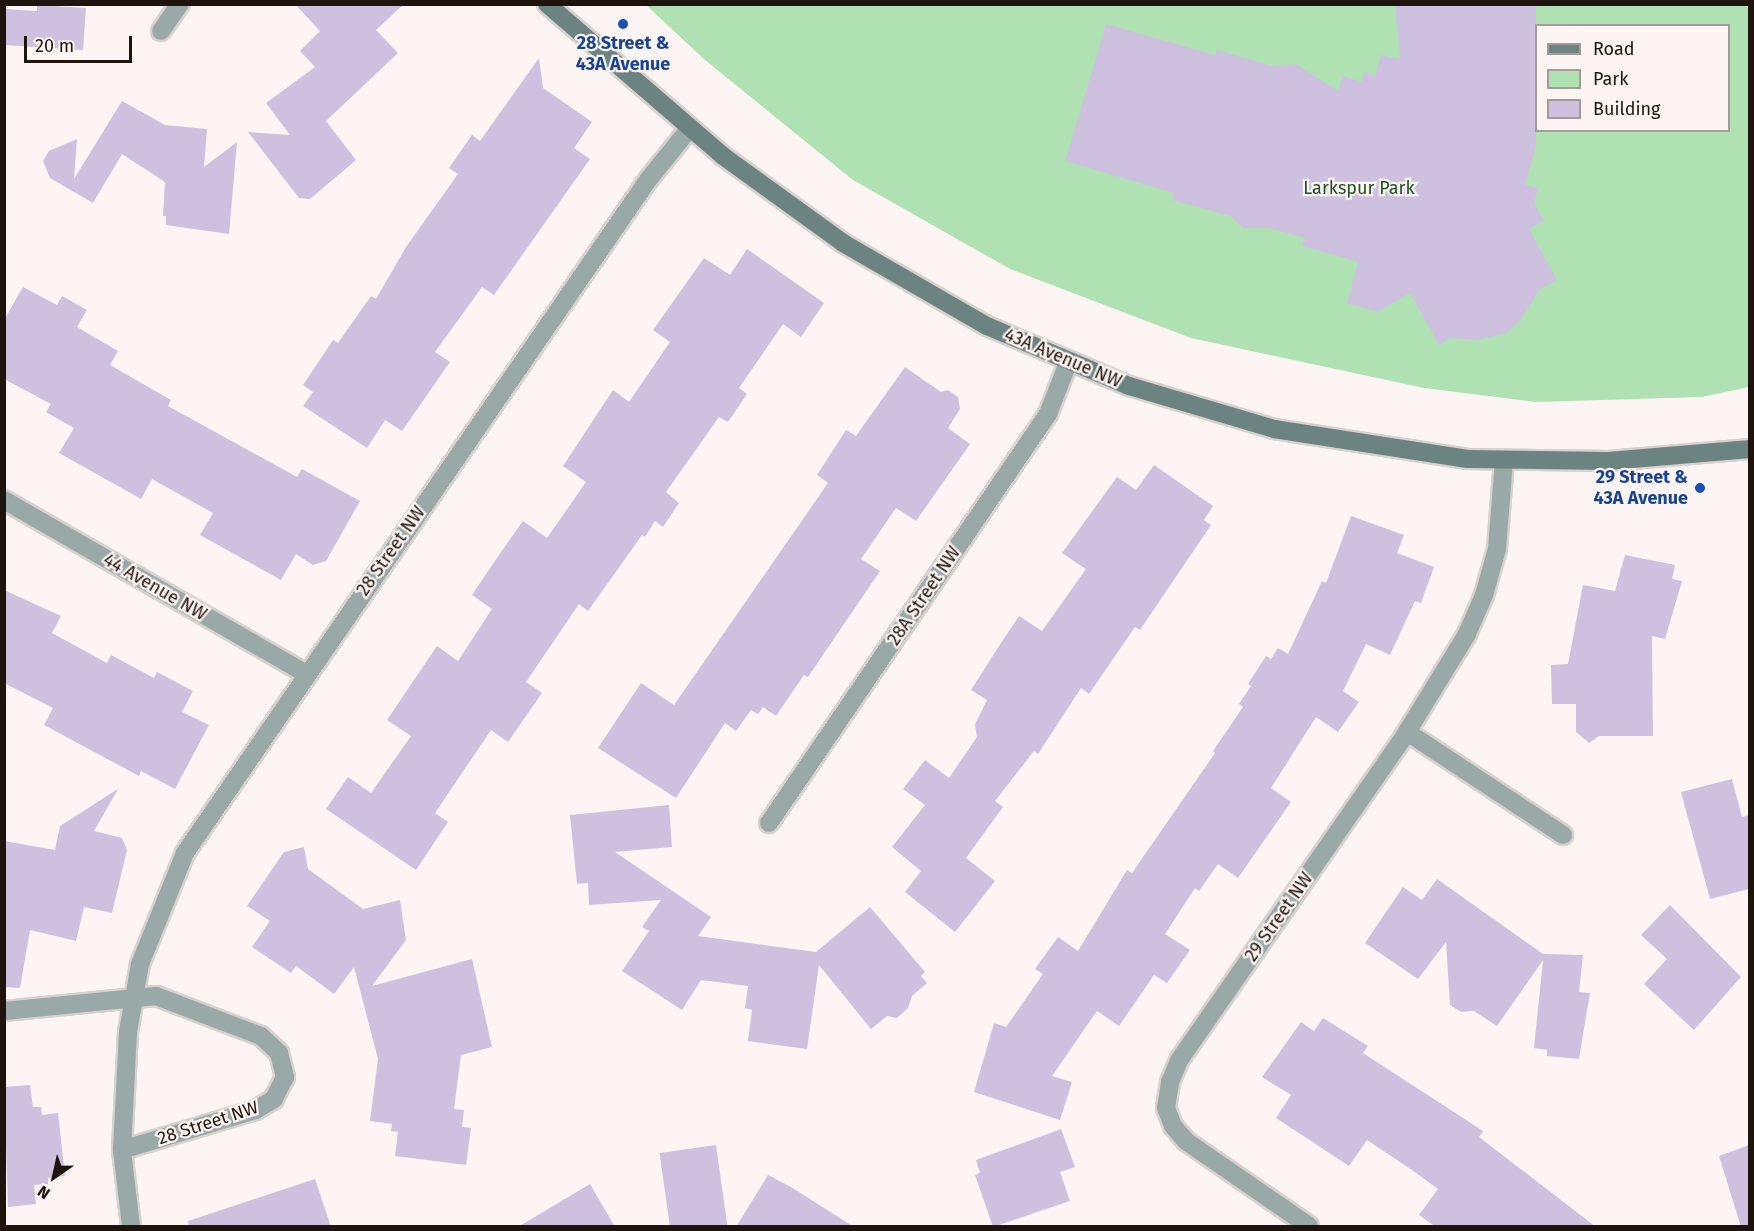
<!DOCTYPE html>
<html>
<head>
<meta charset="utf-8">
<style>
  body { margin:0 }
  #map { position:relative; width:1754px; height:1231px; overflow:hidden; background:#fdf5f3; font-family:"Fira Sans",sans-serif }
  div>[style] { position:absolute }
  .green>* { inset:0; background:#b0e1b2 }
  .building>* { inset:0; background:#cdc1df; transform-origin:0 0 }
  .roads { filter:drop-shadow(2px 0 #d9d1ce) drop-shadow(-2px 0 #d9d1ce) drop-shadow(0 2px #d9d1ce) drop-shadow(0 -2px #d9d1ce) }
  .street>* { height:18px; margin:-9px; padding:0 9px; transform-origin:9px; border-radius:9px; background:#98a9a8 }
  .secondary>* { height:18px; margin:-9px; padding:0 9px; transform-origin:9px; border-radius:9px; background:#6b8481 }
  .dots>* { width:16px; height:16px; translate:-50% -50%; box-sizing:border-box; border:3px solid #fdf5f3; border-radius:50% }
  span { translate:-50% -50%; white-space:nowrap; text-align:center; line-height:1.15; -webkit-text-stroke:4.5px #fdf5f3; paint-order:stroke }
  .transit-label { font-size:18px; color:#164399; font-weight:700 }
  .right { translate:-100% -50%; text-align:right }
  .park-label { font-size:18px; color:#1e5125 }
  .street-label { font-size:18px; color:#1f130e }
  .frame { position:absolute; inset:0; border:6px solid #1f130e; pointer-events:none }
  .legend { position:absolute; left:1535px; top:24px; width:195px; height:108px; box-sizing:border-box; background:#fdf5f3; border:2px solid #a49b97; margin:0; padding:8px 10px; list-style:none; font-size:18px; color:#1f130e }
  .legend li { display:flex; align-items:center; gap:12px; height:30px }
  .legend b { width:30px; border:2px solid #a49b97 }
  .north { position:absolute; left:24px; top:1147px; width:60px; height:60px; -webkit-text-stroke:4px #fdf5f3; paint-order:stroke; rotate:214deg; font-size:16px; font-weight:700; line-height:24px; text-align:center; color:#1f130e }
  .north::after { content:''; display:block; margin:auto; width:21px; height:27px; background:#1f130e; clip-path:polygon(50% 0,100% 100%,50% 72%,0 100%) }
  .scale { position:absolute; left:24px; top:36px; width:108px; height:27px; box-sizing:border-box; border:3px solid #1f130e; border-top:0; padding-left:8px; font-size:18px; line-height:21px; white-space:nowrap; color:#1f130e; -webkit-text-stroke:4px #fdf5f3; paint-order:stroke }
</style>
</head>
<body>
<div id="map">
  <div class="green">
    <i style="clip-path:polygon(evenodd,646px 5px,1749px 5px,1749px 387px,1702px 397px,1536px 402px,1424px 388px,1191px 338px,1010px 269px,853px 180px,705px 60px,646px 5px,1536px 26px,1728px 26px,1728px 130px,1536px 130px,1536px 26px)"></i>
  </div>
  <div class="building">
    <i style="clip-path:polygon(295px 4px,404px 4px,376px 30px,398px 53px,326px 121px,356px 160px,310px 199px,299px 198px,248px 132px,290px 135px,266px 103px,315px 67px,300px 51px,320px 31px)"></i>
    <i style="clip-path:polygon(1395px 4px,1536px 4px,1536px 146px,1525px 185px,1538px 188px,1534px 203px,1544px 221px,1529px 229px,1557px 280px,1540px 289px,1520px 321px,1506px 333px,1478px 340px,1451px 338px,1439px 345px,1410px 293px,1377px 312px,1347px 303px,1358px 262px,1302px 246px,1305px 238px,1269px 228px,1243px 228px,1230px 216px,1172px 200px,1174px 193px,1065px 161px,1106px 24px,1215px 55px,1217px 50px,1273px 66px,1296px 64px,1338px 91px,1343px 76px,1362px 82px,1364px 72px,1375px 75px,1381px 55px,1400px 59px)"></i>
    <i style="clip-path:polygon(37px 5px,86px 8px,83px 50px,4px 45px,4px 9px,37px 11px)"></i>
    <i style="clip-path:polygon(539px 58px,543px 88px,592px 122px,574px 148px,590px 159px,494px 295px,482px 287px,435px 352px,450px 362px,402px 431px,385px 420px,367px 448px,303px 406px,313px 392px,303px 385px,333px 340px,338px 343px,371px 296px,376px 299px,406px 247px,458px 174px,449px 168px,472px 135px,480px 141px)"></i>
    <i style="clip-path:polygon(122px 101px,165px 125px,207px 129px,204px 167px,237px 142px,229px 234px,166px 225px,166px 216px,163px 216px,165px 182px,122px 154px,93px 203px,50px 178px,43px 161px,49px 151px,77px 139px,74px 179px)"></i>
    <i style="clip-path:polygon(747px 249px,824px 303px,801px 337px,783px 324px,739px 388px,747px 394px,728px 422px,719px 417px,666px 492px,679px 503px,663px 527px,655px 521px,645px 537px,642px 535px,588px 611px,579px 604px,526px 682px,542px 693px,508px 742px,491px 730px,435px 813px,448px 822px,416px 870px,326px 809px,348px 777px,371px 793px,411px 736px,387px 720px,437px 646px,458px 661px,492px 609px,472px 595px,503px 549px,523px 521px,547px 538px,586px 482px,563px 466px,613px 390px,629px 402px,670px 342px,653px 330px,704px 258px,730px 275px)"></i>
    <i style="clip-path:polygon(23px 287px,57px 305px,62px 296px,87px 310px,77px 327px,118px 351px,110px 365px,171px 400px,168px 406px,297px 477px,302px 469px,360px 501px,326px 561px,313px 565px,296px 554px,281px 580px,200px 535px,213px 513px,152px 479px,141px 499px,59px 453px,74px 428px,46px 412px,51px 404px,4px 379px,4px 320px)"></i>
    <i style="clip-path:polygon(905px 367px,941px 392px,948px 390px,958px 397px,960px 409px,948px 428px,970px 444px,916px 521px,896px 508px,861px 559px,880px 571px,808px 677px,804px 675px,776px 716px,763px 707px,758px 714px,751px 710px,736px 731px,725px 723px,676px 798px,598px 748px,641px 683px,674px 705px,828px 483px,817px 475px,846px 430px,856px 436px)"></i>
    <i style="clip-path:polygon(1154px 465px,1213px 506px,1204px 520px,1211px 525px,1140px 630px,1135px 627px,1089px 694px,1081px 688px,1038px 754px,1034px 751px,995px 801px,1003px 807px,966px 858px,995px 881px,955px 932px,905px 892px,921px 871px,892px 847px,925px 805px,903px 789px,925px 760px,949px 778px,977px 737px,975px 724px,987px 700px,971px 690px,999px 646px,1019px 616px,1042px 631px,1086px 569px,1062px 553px,1117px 477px,1136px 490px)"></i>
    <i style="clip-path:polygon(1351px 516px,1404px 535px,1397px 553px,1434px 567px,1421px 603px,1415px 601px,1390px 655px,1366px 644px,1343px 691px,1359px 702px,1338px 732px,1316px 717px,1271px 788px,1291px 802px,1238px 878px,1218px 864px,1199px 891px,1195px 888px,1165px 934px,1190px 950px,1167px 983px,1154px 975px,1119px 1026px,1097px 1011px,1052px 1076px,1072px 1082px,1060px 1120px,974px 1092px,994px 1023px,1006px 1027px,1043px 974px,1035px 969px,1058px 937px,1078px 951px,1127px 870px,1132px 873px,1215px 753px,1213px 751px,1243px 707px,1239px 704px,1251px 686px,1248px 684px,1266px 656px,1271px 659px,1278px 648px,1288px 654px,1322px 581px,1326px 583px)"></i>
    <i style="clip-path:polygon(1625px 555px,1675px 565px,1672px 579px,1682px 581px,1665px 639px,1652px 636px,1653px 736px,1599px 736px,1589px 743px,1576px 732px,1576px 704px,1552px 704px,1551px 665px,1568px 664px,1583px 585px,1615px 591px)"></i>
    <i style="clip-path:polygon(4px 590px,61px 616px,52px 633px,107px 663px,111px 655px,154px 678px,157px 672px,193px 691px,182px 712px,209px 725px,175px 789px,141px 771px,139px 776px,44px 725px,53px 708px,4px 683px)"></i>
    <i style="clip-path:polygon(1732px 779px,1742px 817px,1749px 815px,1749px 889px,1710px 899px,1681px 792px)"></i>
    <i style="clip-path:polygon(118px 789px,94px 831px,122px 838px,127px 850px,112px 913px,84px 907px,76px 941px,30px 930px,20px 988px,4px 987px,4px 841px,55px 850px,60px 826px)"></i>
    <i style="clip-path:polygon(669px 805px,672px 847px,615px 852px,711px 917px,698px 936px,816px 952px,870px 907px,925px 972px,921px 976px,927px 983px,912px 996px,908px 1008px,897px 1018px,887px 1016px,871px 1029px,819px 965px,807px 1049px,748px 1041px,752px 1010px,745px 1008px,748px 986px,701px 980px,682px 1010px,622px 971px,649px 931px,642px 927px,661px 900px,589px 905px,588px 883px,577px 884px,570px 815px)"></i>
    <i style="clip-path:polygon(304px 847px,308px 869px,363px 909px,400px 900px,406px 940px,372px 986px,472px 959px,492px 1047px,461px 1055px,454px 1109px,464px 1110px,462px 1127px,471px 1128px,466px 1165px,395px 1156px,398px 1132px,391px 1131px,392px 1124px,370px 1121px,378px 1059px,354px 967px,334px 994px,296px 966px,291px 973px,252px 947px,270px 921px,247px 906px,284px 852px)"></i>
    <i style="clip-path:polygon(1437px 879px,1543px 954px,1583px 955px,1579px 992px,1590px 993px,1579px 1059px,1547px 1056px,1547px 1050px,1534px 1048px,1543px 960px,1497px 1026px,1474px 1011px,1461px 1012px,1450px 1005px,1446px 942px,1418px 979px,1365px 943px,1403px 887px,1422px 900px)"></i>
    <i style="clip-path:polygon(1670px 905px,1741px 977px,1694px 1030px,1644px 984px,1667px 959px,1641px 935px)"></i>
    <i style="clip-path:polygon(1323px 1018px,1368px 1046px,1363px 1053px,1483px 1131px,1479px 1137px,1596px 1227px,1436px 1227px,1419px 1215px,1438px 1189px,1412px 1170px,1367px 1140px,1349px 1166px,1276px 1118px,1291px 1095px,1262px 1077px,1301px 1022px,1314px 1031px)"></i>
    <i style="clip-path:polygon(30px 1085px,33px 1107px,41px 1107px,42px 1115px,58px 1113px,65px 1176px,48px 1178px,48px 1184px,34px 1185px,36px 1204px,8px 1207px,4px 1087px)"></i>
    <i style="clip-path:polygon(1061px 1129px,1075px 1167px,1060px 1172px,1070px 1201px,993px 1227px,975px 1175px,980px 1173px,976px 1160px)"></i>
    <i style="left:716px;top:1145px;width:83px;height:57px;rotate:82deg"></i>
    <i style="clip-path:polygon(1749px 1145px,1749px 1227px,1741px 1227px,1719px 1156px)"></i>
    <i style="clip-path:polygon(768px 1175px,791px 1187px,854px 1227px,736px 1227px)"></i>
    <i style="clip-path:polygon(315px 1179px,331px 1227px,189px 1227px,188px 1221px)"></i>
    <i style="clip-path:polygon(590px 1184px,615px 1227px,518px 1227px)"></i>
  </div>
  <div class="roads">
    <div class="street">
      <i style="left:161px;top:31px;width:33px;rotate:-55deg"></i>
      <i style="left:4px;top:500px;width:349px;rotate:29.9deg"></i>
      <i style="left:1407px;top:732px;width:187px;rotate:33.4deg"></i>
      <i style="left:769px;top:823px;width:495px;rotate:-55.7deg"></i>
      <i style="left:1048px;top:414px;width:55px;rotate:-68.6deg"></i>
      <i style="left:4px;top:1011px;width:153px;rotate:-5.6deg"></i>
      <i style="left:156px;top:996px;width:112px;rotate:20.9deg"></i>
      <i style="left:261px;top:1036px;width:25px;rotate:43deg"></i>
      <i style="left:279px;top:1053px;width:25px;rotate:76deg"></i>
      <i style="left:285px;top:1077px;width:25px;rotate:117deg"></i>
      <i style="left:274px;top:1099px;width:21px;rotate:149deg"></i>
      <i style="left:256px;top:1110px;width:140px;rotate:163.4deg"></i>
      <i style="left:131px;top:1226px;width:77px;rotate:-96.8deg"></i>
      <i style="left:122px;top:1150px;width:118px;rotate:-87.1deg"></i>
      <i style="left:128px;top:1032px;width:69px;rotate:-80deg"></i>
      <i style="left:140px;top:964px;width:120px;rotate:-67.9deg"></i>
      <i style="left:185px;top:853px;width:817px;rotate:-55.47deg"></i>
      <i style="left:648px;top:180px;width:67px;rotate:-51.1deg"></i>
      <i style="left:1309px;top:1226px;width:150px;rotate:-145.4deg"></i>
      <i style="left:1186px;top:1141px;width:20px;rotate:-131deg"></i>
      <i style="left:1173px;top:1126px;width:19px;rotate:-111deg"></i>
      <i style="left:1166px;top:1108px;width:26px;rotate:-81deg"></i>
      <i style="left:1170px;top:1082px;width:25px;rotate:-67deg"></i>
      <i style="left:1180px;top:1059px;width:398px;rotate:-55.2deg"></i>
      <i style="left:1407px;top:732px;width:115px;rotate:-58.5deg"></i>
      <i style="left:1467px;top:634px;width:43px;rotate:-66.4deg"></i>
      <i style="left:1484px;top:595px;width:48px;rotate:-74.2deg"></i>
      <i style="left:1497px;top:549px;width:88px;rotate:-85.5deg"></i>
    </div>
    <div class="secondary">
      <i style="left:547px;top:4px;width:233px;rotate:40.8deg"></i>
      <i style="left:723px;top:156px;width:148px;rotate:35.9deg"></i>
      <i style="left:843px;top:243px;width:166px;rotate:30deg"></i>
      <i style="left:987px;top:326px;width:154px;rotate:22.9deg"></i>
      <i style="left:1129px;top:386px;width:151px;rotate:16.5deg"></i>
      <i style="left:1274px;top:429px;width:196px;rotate:8.8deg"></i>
      <i style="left:1468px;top:459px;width:140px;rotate:0.8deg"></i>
      <i style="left:1608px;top:461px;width:143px;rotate:-4.8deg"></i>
    </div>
  </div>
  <div class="dots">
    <i style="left:623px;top:24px;background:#1a4fb4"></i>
    <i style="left:1700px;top:488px;background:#1a4fb4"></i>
  </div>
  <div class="transit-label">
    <span style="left:623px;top:54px">28 Street &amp;<br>43A Avenue</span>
    <span class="right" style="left:1688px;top:488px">29 Street &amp;<br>43A Avenue</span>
  </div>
  <div class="park-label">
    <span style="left:1359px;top:188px">Larkspur Park</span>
  </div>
  <div class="street-label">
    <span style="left:1063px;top:358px;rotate:23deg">43A Avenue NW</span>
    <span style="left:391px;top:551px;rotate:-55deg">28 Street NW</span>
    <span style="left:155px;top:587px;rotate:30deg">44 Avenue NW</span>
    <span style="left:924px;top:596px;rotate:-56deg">28A Street NW</span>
    <span style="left:1279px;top:917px;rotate:-55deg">29 Street NW</span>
    <span style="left:208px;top:1123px;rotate:-18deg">28 Street NW</span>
  </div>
  <div class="frame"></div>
  <ul class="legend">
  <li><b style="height:8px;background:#6b8481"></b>Road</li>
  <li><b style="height:16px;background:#b0e1b2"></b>Park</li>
  <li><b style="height:16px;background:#cdc1df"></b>Building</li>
  </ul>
  <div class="north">N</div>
  <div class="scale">20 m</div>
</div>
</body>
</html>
